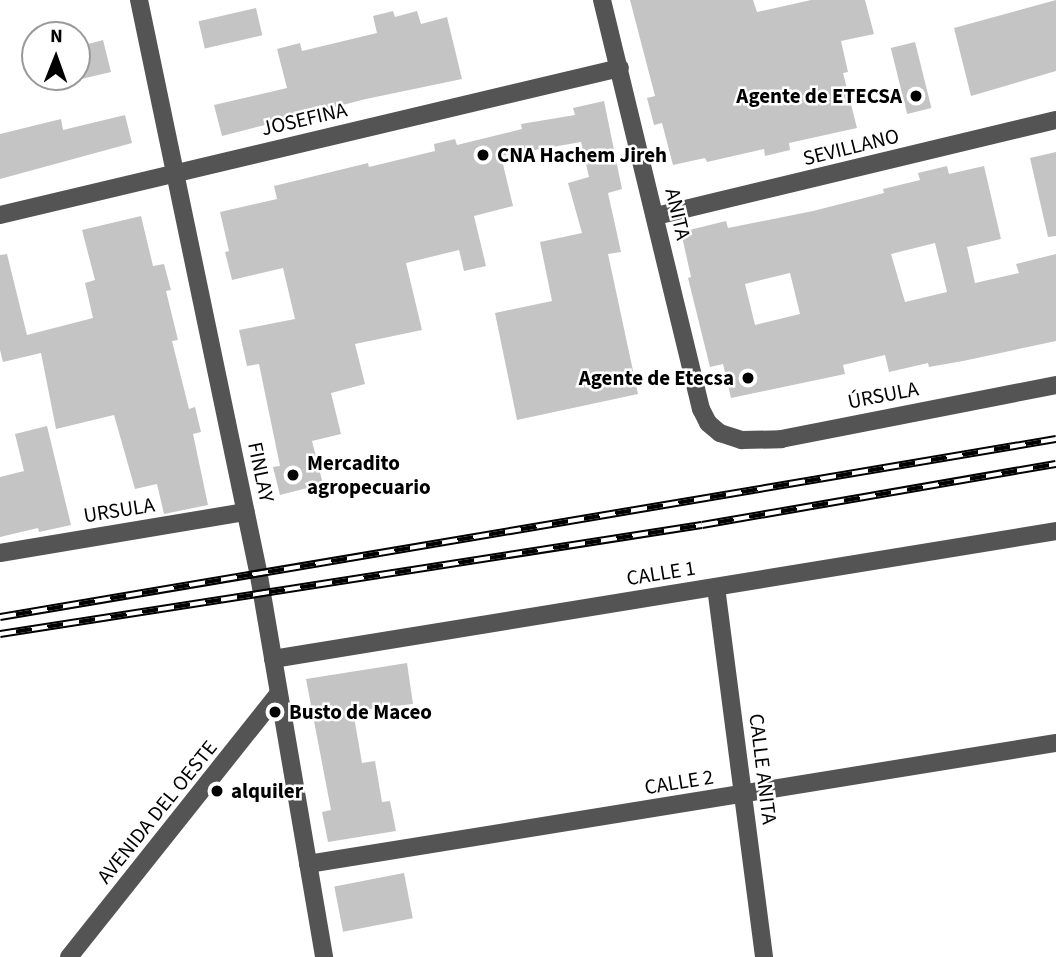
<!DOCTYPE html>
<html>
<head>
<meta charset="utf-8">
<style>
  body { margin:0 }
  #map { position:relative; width:1056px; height:957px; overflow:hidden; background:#fff; font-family:"Source Sans 3",sans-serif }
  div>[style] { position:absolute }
  .building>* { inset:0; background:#c4c4c4; transform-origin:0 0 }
  .minor>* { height:18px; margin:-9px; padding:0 9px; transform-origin:9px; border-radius:9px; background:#545454 }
  .rail>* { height:8px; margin-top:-4px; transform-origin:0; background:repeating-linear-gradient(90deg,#fff 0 16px,#000 0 32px); box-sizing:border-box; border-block:2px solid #000 }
  .dots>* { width:19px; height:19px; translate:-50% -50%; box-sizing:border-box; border:4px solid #fff; border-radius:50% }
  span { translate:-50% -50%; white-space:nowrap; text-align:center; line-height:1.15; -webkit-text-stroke:5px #fff; paint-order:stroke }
  .poi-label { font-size:21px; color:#000; font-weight:700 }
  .right { translate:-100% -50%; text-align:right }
  .left { translate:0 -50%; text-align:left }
  .street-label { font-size:21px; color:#000 }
  .north { position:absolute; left:21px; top:21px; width:70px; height:70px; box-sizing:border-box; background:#fff; border:2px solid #999; border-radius:50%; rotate:1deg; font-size:19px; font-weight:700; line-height:28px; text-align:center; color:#000 }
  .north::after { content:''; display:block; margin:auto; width:24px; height:32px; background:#000; clip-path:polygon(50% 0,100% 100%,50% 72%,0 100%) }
</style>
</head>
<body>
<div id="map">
  <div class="building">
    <i style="clip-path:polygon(630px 0,753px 0,757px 12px,811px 0,865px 0,874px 34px,841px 41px,848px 72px,843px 73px,857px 128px,789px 143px,790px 150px,765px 156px,764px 149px,707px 162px,705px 158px,673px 165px,662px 123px,654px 125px,647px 98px,655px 96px)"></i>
    <i style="clip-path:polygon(1056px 0,1056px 71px,971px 96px,954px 28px)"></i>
    <i style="left:256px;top:8px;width:28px;height:59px;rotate:77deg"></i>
    <i style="clip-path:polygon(393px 11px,395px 17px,417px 11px,421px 24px,447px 17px,462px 79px,366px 99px,222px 136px,214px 105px,287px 88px,277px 49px,300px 43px,302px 51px,377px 33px,373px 16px)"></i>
    <i style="clip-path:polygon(103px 40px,111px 72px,77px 80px,77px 47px)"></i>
    <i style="left:915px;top:42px;width:68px;height:25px;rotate:76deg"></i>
    <i style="clip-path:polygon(604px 101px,622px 189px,608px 193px,621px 252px,608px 254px,638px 394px,517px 420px,495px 313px,552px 301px,540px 242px,582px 233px,568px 183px,589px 177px,581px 142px,501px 156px,513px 206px,474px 216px,486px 266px,464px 271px,459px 250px,406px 263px,422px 330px,355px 344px,365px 384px,331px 393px,341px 434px,312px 441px,323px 484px,280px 495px,273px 467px,280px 466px,259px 364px,247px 366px,239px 330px,295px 319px,283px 268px,232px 280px,225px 252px,229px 251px,220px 212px,277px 199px,274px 186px,368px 163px,369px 167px,435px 151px,434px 144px,455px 139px,457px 145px,522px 129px,521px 124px,575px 115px,573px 108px)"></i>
    <i style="clip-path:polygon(125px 115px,132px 143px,0 179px,0 134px,61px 119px,63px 130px)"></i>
    <i style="clip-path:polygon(1056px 152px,1056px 236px,1048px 237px,1030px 158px)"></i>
    <i style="clip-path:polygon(evenodd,947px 166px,949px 174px,984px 166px,1001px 239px,967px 247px,975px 283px,1019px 273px,1016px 264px,1056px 254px,1056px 341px,963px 361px,929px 367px,928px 363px,889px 372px,885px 355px,843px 365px,845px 374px,731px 398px,723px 364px,710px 367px,688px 278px,691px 277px,681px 232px,726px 221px,728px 228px,813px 211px,884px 193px,883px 189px,920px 180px,918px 173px,947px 166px,935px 243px,947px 292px,905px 302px,891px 254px,935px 243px,947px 166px,790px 273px,800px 314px,755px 325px,745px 284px,790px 273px)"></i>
    <i style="clip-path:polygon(141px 216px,153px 266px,164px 264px,171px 290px,166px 291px,178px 340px,172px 341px,189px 409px,195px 407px,201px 432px,193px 434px,208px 505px,164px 514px,157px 484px,135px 489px,114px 415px,56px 429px,41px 353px,3px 362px,0 350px,0 255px,7px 254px,27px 335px,93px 318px,85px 283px,95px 280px,82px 230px)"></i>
    <i style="clip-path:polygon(47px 426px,71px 525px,39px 532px,38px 528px,0 537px,0 477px,24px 471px,15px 434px)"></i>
    <i style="clip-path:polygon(407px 663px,413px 704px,353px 711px,362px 763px,375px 761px,382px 802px,390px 801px,396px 831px,328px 842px,322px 812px,331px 810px,306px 679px)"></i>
    <i style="left:404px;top:873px;width:46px;height:71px;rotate:79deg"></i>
  </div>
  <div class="minor">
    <i style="left:139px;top:0;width:588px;rotate:78.23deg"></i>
    <i style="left:259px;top:576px;width:387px;rotate:80.3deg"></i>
    <i style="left:602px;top:0;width:421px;rotate:76.4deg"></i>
    <i style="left:701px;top:409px;width:16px;rotate:63deg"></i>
    <i style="left:708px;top:423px;width:16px;rotate:40deg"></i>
    <i style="left:720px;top:433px;width:23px;rotate:18deg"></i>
    <i style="left:742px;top:440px;width:39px;rotate:-1deg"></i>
    <i style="left:781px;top:439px;width:280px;rotate:-11.1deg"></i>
    <i style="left:0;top:215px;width:637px;rotate:-13.34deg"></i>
    <i style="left:656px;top:216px;width:411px;rotate:-13.5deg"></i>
    <i style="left:0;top:553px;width:249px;rotate:-9.5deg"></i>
    <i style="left:716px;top:587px;width:373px;rotate:82.6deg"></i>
    <i style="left:273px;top:659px;width:793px;rotate:-9.28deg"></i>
    <i style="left:308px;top:864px;width:758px;rotate:-9.19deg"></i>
    <i style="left:69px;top:957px;width:336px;rotate:-51.5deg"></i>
  </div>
  <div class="rail">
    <i style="left:0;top:617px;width:1071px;rotate:-9.57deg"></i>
    <i style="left:0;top:634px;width:710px;rotate:-8.83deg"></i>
    <i style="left:702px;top:525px;width:359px;rotate:-9.8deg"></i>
  </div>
  <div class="dots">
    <i style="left:916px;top:96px;background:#000"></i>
    <i style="left:483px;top:155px;background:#000"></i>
    <i style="left:748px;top:378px;background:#000"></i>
    <i style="left:293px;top:475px;background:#000"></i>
    <i style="left:275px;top:712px;background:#000"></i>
    <i style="left:217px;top:791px;background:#000"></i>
  </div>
  <div class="poi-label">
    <span class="right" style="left:902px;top:96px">Agente de ETECSA</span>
    <span class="left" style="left:497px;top:155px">CNA Hachem Jireh</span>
    <span class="right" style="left:734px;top:378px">Agente de Etecsa</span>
    <span class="left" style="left:307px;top:475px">Mercadito<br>agropecuario</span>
    <span class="left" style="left:289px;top:712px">Busto de Maceo</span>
    <span class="left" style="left:231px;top:791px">alquiler</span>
  </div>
  <div class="street-label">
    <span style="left:304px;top:119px;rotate:-13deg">JOSEFINA</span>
    <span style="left:851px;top:147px;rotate:-14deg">SEVILLANO</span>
    <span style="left:678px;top:214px;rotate:77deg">ANITA</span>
    <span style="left:883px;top:395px;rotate:-11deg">ÚRSULA</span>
    <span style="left:261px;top:472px;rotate:78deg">FINLAY</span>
    <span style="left:119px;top:510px;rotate:-9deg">URSULA</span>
    <span style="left:661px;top:573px;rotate:-9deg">CALLE 1</span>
    <span style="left:763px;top:769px;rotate:83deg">CALLE ANITA</span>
    <span style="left:679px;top:782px;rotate:-9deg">CALLE 2</span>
    <span style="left:157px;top:812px;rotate:-51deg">AVENIDA DEL OESTE</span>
  </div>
  <div class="north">N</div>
</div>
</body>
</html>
